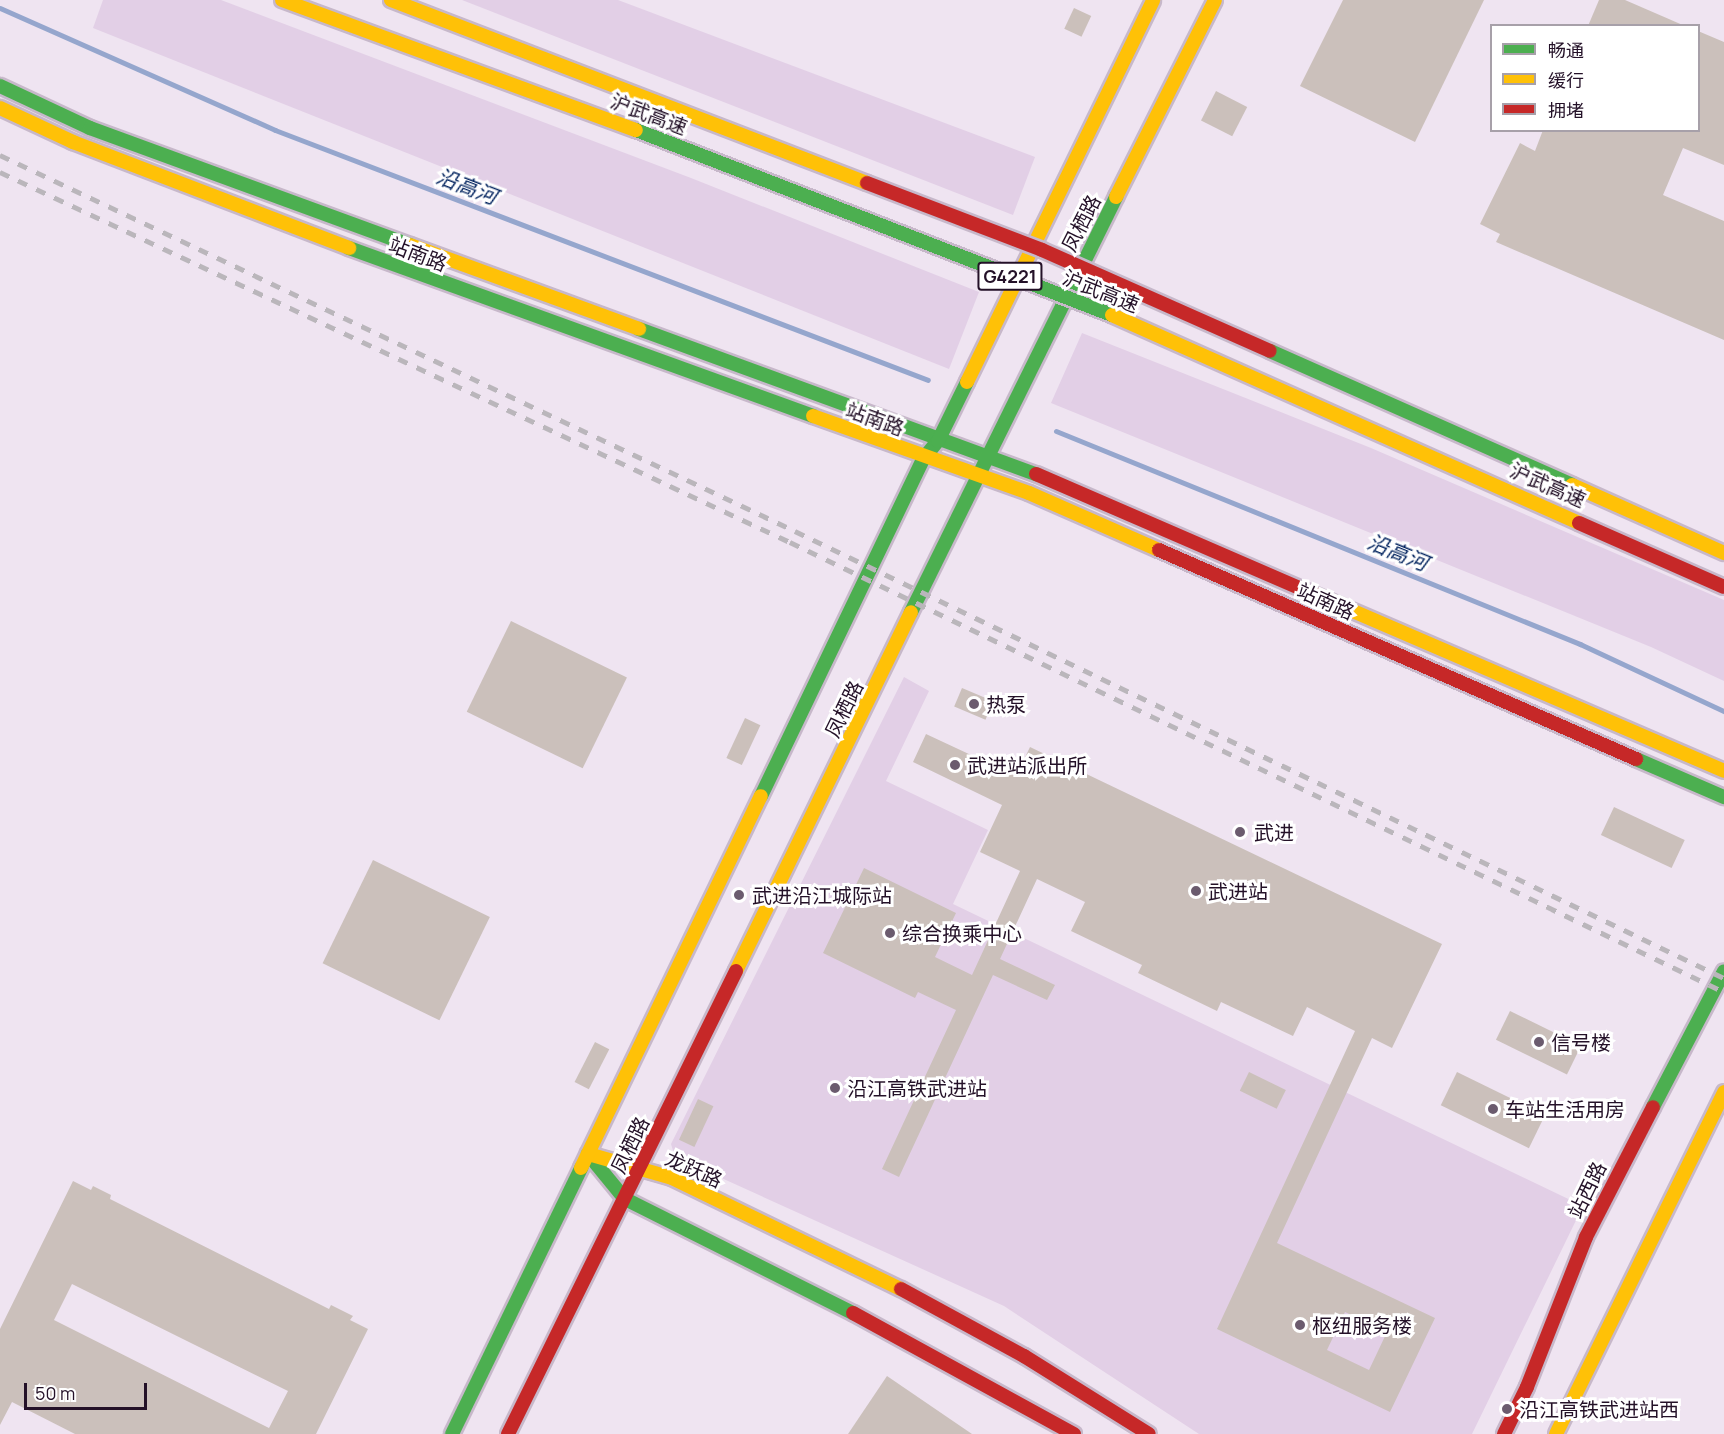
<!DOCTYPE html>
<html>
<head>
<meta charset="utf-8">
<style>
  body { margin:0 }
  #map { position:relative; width:1724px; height:1434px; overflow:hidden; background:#efe4f1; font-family:Manrope,"Noto Sans SC",sans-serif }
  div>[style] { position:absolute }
  .green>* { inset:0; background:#e2cfe6 }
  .stream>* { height:5px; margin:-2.5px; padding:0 2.5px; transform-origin:2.5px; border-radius:2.5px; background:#95a6cd }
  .building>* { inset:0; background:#cbc0bb; transform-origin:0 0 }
  .roads { filter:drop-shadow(2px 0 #c7b8ca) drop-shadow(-2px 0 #c7b8ca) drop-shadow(0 2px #c7b8ca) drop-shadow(0 -2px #c7b8ca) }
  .fast>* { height:14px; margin:-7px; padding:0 7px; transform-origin:7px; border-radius:7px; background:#4caf50 }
  .slow>* { height:14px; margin:-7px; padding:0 7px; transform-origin:7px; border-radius:7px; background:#ffc107 }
  .jam>* { height:14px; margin:-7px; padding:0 7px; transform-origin:7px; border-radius:7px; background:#c62828 }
  .rail>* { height:4.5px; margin-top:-2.25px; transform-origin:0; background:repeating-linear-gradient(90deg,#bab6bb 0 10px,transparent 0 20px) }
  .bridges { filter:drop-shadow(2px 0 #c7b8ca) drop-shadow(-2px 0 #c7b8ca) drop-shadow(0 2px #c7b8ca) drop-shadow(0 -2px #c7b8ca) }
  .fast-bridge>* { height:14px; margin:-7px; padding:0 7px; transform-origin:7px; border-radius:7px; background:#4caf50 }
  .slow-bridge>* { height:14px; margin:-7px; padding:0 7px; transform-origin:7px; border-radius:7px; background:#ffc107 }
  .jam-bridge>* { height:14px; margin:-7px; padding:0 7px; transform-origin:7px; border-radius:7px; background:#c62828 }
  .dots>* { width:16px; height:16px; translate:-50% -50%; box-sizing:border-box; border:3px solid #fff; border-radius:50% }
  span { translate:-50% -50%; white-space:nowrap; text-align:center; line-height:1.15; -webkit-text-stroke:6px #fff; paint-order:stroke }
  .shield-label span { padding:2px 4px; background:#fff; border:2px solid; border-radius:4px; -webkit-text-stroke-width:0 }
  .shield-label { font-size:18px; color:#241128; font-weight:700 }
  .street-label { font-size:20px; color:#241128 }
  .poi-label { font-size:20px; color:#241128 }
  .left { translate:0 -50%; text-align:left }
  .water-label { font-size:21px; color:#03245f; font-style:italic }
  .legend { position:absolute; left:1490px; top:24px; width:210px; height:108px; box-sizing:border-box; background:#fff; border:2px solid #a7a0a9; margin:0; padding:8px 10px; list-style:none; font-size:18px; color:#241128 }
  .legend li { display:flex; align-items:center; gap:12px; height:30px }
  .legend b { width:30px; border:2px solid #a7a0a9 }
  .scale { position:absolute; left:24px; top:1383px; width:123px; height:27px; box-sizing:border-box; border:3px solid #241128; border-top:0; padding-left:8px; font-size:18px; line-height:21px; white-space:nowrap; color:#241128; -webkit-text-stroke:4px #fff; paint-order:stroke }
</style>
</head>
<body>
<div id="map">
  <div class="green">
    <i style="clip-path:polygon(103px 0,221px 0,691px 178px,979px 292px,949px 369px,93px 28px)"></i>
    <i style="clip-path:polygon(462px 0,618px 0,1035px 157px,1013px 215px)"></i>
    <i style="clip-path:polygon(1082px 333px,1371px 448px,1724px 600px,1724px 681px,1651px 647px,1051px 403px)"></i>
    <i style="clip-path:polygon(904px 677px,929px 691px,886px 781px,988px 830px,953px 904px,1583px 1206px,1472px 1434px,1199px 1434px,1004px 1306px,675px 1157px,671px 1144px)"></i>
  </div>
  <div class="stream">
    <i style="left:0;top:8px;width:301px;rotate:23.9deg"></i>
    <i style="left:275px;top:130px;width:699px;rotate:20.95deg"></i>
    <i style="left:1056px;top:431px;width:566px;rotate:22.12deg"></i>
    <i style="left:1580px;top:644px;width:159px;rotate:25deg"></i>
  </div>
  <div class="building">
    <i style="clip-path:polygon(1343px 0,1484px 0,1415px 142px,1300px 86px)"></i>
    <i style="clip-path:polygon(1599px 0,1625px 0,1685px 26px,1588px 26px)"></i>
    <i style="left:1074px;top:8px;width:19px;height:23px;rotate:25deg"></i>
    <i style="clip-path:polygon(1698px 31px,1724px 42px,1724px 165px,1683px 148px,1663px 195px,1724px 221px,1724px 340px,1496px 242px,1500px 234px,1480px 224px,1520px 143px,1535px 151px,1543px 130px,1698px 130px)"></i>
    <i style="left:1216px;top:91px;width:35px;height:33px;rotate:27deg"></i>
    <i style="left:511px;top:621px;width:129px;height:101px;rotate:26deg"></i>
    <i style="left:962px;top:688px;width:34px;height:20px;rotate:23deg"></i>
    <i style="left:745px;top:718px;width:17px;height:44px;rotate:25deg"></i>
    <i style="clip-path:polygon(evenodd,926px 734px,1016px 776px,1030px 747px,1442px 944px,1392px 1048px,1372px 1038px,1277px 1243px,1435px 1318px,1390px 1412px,1217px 1329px,1355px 1031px,1307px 1007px,1293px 1036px,1221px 1002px,1217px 1011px,1138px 973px,1142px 965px,1071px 931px,1085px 902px,1037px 879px,1000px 959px,1055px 985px,1047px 1000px,993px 975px,899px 1177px,882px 1169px,956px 1010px,918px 992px,915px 998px,823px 953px,864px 868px,956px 913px,935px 957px,972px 975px,1020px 871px,980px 852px,1002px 805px,913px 762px,926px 734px,1345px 1312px,1387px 1332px,1369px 1370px,1327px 1350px,1345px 1312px)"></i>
    <i style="left:1614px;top:807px;width:78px;height:31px;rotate:25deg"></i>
    <i style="left:373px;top:860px;width:130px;height:115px;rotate:26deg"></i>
    <i style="left:1510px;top:1011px;width:79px;height:32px;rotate:26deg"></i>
    <i style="left:595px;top:1042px;width:16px;height:45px;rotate:27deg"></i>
    <i style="left:1249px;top:1072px;width:41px;height:21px;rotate:26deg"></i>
    <i style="left:1457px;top:1072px;width:98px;height:37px;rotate:26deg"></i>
    <i style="left:698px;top:1099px;width:17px;height:45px;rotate:25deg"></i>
    <i style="clip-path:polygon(evenodd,73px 1181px,91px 1190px,93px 1186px,111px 1195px,110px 1199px,329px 1309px,331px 1305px,353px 1316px,350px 1320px,368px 1329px,316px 1434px,75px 1434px,12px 1402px,0 1425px,0 1329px,73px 1181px,72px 1284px,288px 1391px,269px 1428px,54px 1320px,72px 1284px)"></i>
    <i style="clip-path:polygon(887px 1376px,972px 1434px,848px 1434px)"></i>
  </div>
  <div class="roads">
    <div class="fast">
      <i style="left:0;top:86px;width:99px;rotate:25deg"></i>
      <i style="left:90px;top:128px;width:341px;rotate:20.1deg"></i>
      <i style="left:349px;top:248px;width:493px;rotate:19.9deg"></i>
      <i style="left:639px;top:329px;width:423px;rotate:20.1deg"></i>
      <i style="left:911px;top:612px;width:463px;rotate:-63.7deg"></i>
      <i style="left:1636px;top:759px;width:96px;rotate:23.4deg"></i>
      <i style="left:761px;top:796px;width:375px;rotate:-64.3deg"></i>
      <i style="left:924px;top:458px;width:22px;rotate:-51deg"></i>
      <i style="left:938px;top:441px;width:66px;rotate:-63.8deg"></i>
      <i style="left:1653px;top:1107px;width:153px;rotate:-62.4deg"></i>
      <i style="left:588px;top:1154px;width:58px;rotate:50.6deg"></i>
      <i style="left:625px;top:1199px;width:255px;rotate:26.6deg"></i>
      <i style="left:452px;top:1434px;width:296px;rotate:-64.1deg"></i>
    </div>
    <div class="slow">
      <i style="left:0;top:108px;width:81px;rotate:25deg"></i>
      <i style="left:73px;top:142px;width:296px;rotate:21deg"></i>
      <i style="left:1116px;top:197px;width:220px;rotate:-63.3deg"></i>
      <i style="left:410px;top:245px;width:244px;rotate:20.1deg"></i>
      <i style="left:967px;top:382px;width:425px;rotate:-64deg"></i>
      <i style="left:813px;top:416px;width:229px;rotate:19.6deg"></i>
      <i style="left:1029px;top:493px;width:142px;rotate:23.7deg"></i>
      <i style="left:1325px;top:599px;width:434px;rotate:23.3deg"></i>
      <i style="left:736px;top:971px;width:399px;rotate:-64deg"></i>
      <i style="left:588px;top:1154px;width:87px;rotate:15.9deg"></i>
      <i style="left:672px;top:1178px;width:254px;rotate:25.9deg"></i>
      <i style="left:581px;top:1168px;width:413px;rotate:-64.2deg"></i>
      <i style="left:1556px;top:1434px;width:381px;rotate:-63.8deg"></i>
    </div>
    <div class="jam">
      <i style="left:1036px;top:474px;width:315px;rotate:23.4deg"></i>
      <i style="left:1159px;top:550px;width:521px;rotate:23.66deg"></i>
      <i style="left:901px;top:1289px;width:140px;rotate:28.6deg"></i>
      <i style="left:1024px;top:1356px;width:147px;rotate:32deg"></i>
      <i style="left:853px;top:1313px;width:252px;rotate:28.7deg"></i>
      <i style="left:508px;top:1434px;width:516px;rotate:-63.78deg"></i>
      <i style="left:1504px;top:1434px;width:52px;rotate:-63.9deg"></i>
      <i style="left:1527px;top:1387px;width:161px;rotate:-68.5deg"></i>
      <i style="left:1586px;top:1237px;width:146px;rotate:-62.7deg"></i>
    </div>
  </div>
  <div class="rail">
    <i style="left:0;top:155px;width:879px;rotate:25.31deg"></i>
    <i style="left:795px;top:531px;width:1031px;rotate:25.7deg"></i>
    <i style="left:0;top:172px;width:872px;rotate:25.1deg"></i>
    <i style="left:790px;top:542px;width:1037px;rotate:25.72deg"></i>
  </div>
  <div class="bridges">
    <div class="fast-bridge">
      <i style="left:636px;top:130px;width:511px;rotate:21.24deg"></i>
      <i style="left:1270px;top:351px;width:330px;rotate:23.9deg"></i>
    </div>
    <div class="slow-bridge">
      <i style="left:282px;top:0;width:377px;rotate:20.2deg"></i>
      <i style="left:391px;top:0;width:510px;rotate:21.03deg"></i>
      <i style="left:1112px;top:315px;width:511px;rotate:24.01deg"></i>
      <i style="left:1572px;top:485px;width:167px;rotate:24.1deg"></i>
    </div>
    <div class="jam-bridge">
      <i style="left:867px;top:183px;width:187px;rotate:20.9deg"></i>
      <i style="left:1042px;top:250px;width:249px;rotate:23.9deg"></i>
      <i style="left:1579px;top:523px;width:158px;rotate:23.8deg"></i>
    </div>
  </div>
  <div class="dots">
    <i style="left:974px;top:704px;background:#6b5b6e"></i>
    <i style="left:955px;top:765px;background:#6b5b6e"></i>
    <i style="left:1240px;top:832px;background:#6b5b6e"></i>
    <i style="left:1196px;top:891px;background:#6b5b6e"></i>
    <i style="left:739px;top:895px;background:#6b5b6e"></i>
    <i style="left:890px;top:933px;background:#6b5b6e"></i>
    <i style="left:1539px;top:1042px;background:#6b5b6e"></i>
    <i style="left:835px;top:1088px;background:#6b5b6e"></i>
    <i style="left:1493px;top:1109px;background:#6b5b6e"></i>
    <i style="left:1300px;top:1325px;background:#6b5b6e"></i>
    <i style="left:1507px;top:1409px;background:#6b5b6e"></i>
  </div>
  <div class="shield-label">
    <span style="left:1010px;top:276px">G4221</span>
  </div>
  <div class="street-label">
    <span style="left:649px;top:114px;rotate:21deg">沪武高速</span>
    <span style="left:1081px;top:223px;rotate:-63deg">凤栖路</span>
    <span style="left:418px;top:254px;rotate:21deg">站南路</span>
    <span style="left:1101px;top:291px;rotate:22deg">沪武高速</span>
    <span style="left:875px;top:419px;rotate:20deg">站南路</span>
    <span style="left:1548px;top:485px;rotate:24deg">沪武高速</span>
    <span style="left:1326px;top:601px;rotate:24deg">站南路</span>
    <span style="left:844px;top:709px;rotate:-64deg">凤栖路</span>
    <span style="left:630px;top:1145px;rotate:-64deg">凤栖路</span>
    <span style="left:694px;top:1169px;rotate:24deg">龙跃路</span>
    <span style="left:1587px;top:1190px;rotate:-64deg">站西路</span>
  </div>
  <div class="poi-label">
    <span class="left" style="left:986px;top:704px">热泵</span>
    <span class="left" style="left:967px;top:765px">武进站派出所</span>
    <span class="left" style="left:1254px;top:832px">武进</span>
    <span class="left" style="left:1208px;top:891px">武进站</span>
    <span class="left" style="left:752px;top:895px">武进沿江城际站</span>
    <span class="left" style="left:902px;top:933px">综合换乘中心</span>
    <span class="left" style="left:1551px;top:1042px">信号楼</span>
    <span class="left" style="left:847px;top:1088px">沿江高铁武进站</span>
    <span class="left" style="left:1505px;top:1109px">车站生活用房</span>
    <span class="left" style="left:1312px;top:1325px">枢纽服务楼</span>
    <span class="left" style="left:1519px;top:1409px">沿江高铁武进站西</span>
  </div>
  <div class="water-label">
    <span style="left:467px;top:186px;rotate:21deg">沿高河</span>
    <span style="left:1398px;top:552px;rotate:22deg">沿高河</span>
  </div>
  <ul class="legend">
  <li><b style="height:8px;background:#4caf50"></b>畅通</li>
  <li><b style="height:8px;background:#ffc107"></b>缓行</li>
  <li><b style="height:8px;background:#c62828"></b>拥堵</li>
  </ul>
  <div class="scale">50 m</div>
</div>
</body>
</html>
